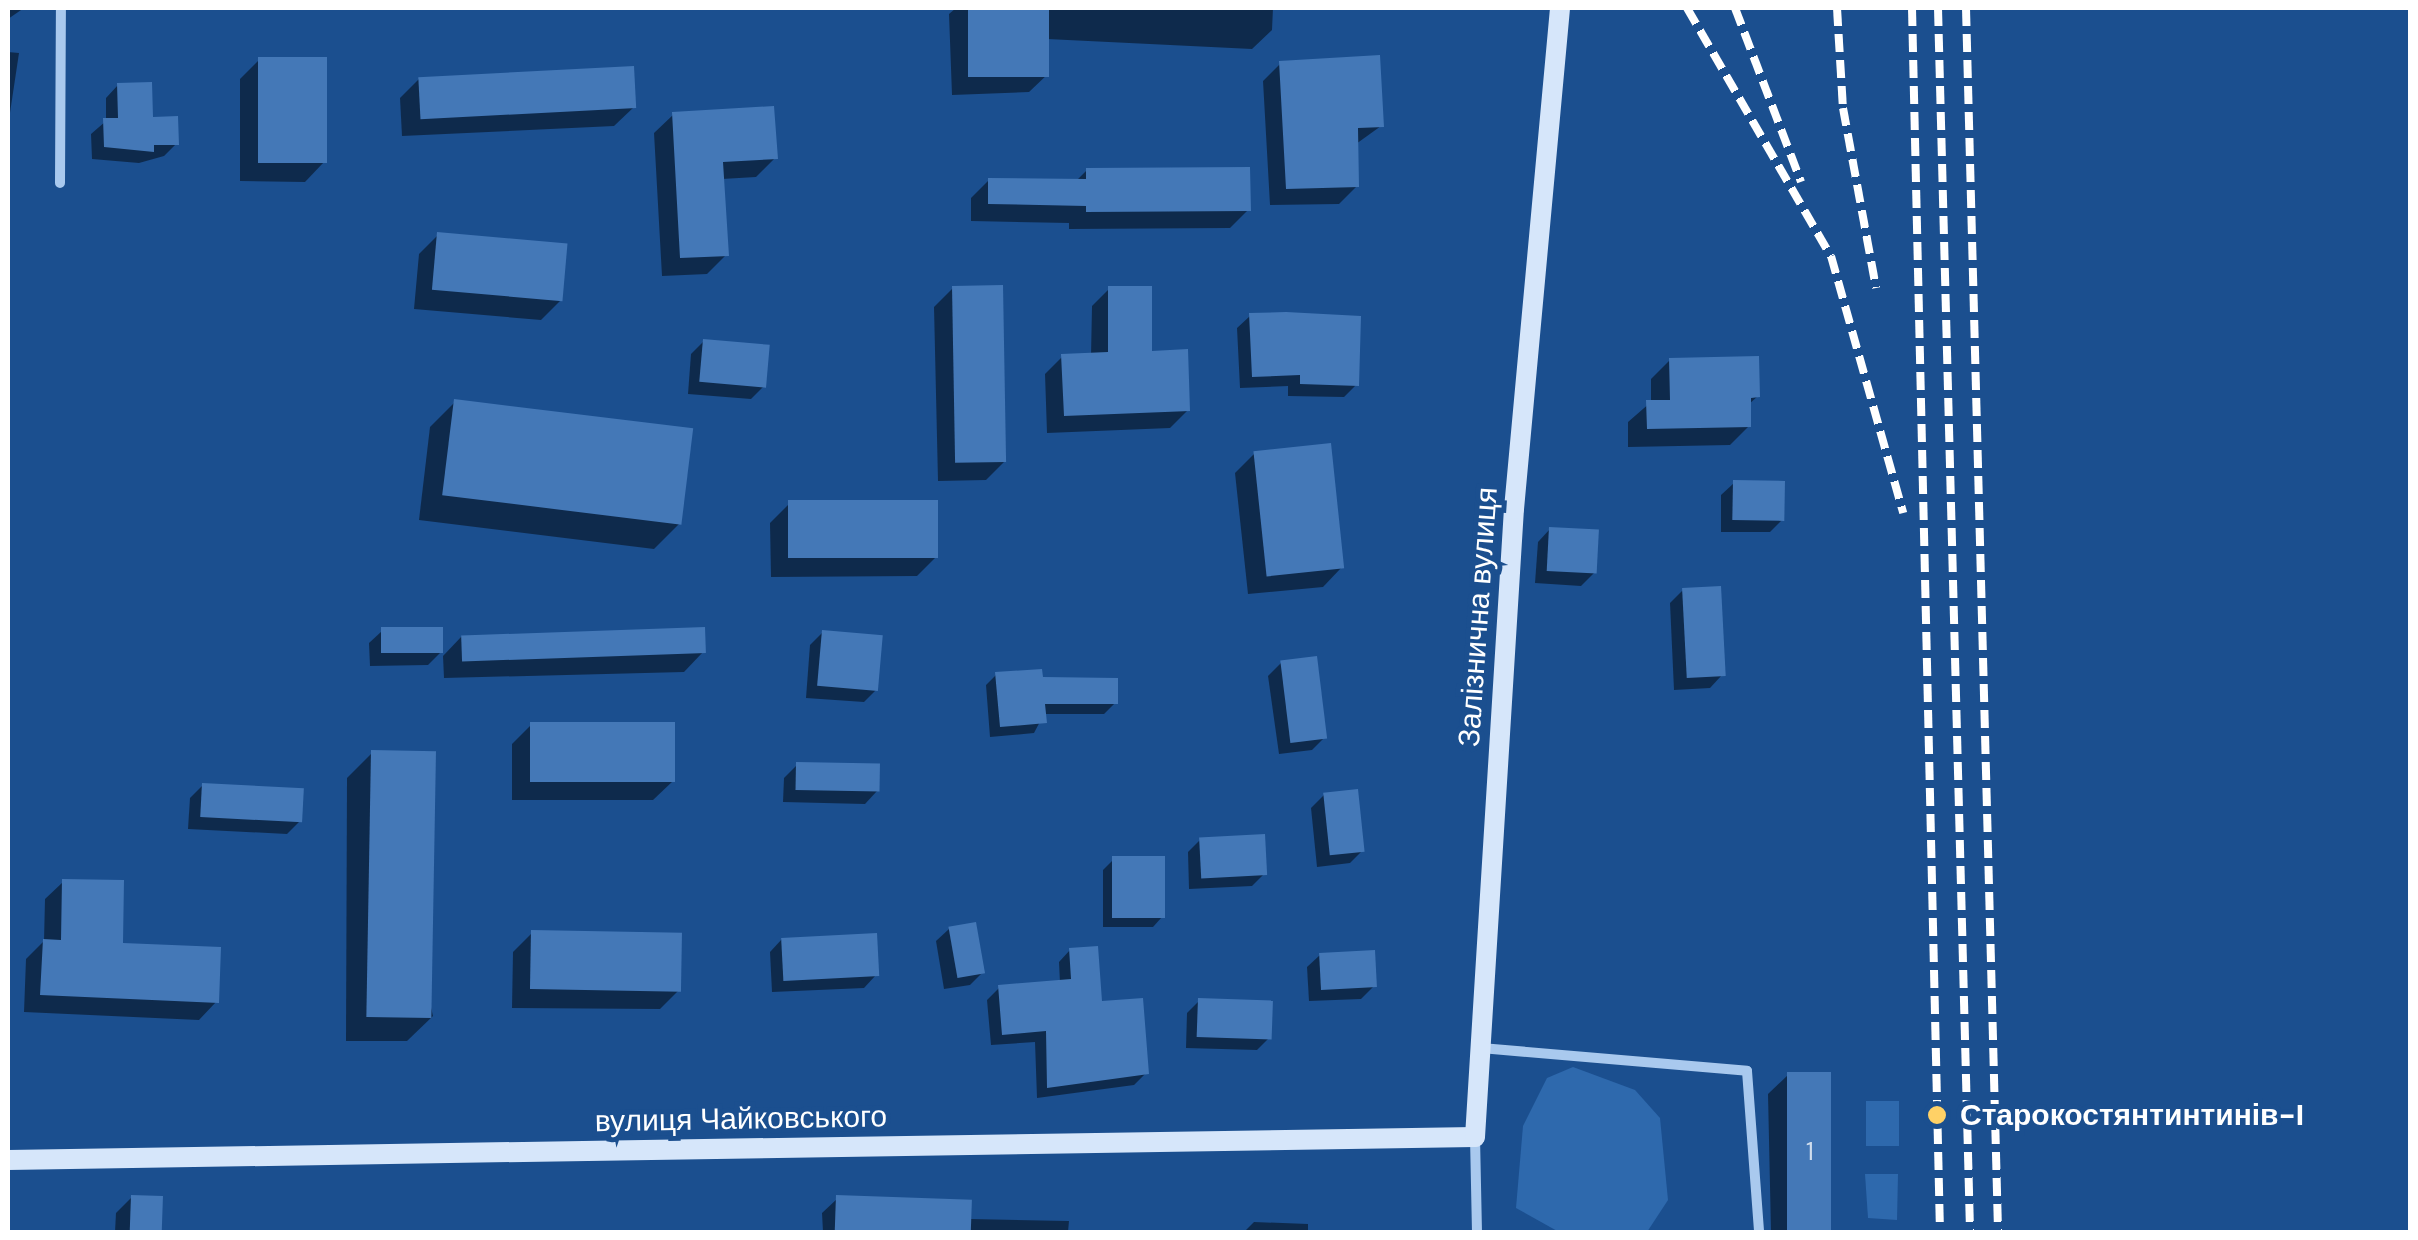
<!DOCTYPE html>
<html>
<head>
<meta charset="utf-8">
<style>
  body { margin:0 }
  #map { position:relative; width:2418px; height:1240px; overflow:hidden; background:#1b4f8f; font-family:"DM Sans",sans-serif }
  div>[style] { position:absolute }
  .green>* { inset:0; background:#2e69ad; transform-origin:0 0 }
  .shadow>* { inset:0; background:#0007 }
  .building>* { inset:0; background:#4478b7; transform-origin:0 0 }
  .street>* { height:10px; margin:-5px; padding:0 5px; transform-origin:5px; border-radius:5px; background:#a9c9ee }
  .secondary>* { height:20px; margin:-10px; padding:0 10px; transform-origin:10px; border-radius:10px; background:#d6e6fa }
  .rail>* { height:8px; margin-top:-4px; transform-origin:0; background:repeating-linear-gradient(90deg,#fff 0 18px,transparent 0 26px) }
  .dots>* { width:28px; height:28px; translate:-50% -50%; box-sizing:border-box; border:5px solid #1b4f8f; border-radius:50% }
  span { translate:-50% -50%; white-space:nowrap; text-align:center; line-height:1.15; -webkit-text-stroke:10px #1b4f8f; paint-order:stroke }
  .number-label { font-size:25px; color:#d0dded }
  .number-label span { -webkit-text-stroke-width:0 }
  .street-label { font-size:30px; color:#fff }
  .poi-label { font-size:30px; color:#fff; font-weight:700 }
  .left { translate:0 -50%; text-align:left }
  .frame { position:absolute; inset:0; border:10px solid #fff; pointer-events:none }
</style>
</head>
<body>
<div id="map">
  <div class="green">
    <i style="clip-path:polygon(1573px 1067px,1635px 1090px,1660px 1118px,1668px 1200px,1647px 1232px,1559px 1232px,1516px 1208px,1523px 1126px,1547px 1078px)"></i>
    <i style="left:1866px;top:1101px;width:33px;height:45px"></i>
    <i style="clip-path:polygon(1865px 1174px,1898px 1174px,1897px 1220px,1868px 1218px)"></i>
  </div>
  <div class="shadow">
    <i style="clip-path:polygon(8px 8px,24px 8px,8px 19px)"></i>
    <i style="clip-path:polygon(956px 8px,1273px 8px,1272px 30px,1252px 49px,1047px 39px,1049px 73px,1029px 92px,952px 95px,949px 14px)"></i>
    <i style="clip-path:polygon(8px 52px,19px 53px,8px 126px)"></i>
    <i style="clip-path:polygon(259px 60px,324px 162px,305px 182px,240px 181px,240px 79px)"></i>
    <i style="clip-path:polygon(1280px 64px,1381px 126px,1356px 144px,1357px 186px,1339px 204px,1270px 205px,1263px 81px)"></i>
    <i style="clip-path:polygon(420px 78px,634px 107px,614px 126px,402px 136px,400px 98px)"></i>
    <i style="clip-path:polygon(118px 85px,176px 144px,164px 156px,139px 163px,92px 159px,91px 134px,106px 121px,106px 98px)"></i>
    <i style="clip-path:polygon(674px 114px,775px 158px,756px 177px,722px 179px,726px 255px,707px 274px,662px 276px,654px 133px)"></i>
    <i style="clip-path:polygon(1087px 170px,1248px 210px,1230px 228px,1069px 229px,1069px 223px,971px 221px,971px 198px,989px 180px,1076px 181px)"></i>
    <i style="clip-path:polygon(438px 235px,560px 301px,541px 320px,414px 309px,419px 254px)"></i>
    <i style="clip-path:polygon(953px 288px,1005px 461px,986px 480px,938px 481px,934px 307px)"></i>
    <i style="clip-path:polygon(1109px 289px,1188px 410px,1170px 428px,1047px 433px,1045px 374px,1062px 357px,1091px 356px,1092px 306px)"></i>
    <i style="clip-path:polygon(1250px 316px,1357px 384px,1344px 397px,1288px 396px,1288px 386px,1240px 388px,1237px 328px)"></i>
    <i style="clip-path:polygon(704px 341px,764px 386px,751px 399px,688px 394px,691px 354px)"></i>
    <i style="clip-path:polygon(1670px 360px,1758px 396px,1748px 405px,1749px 426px,1730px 445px,1628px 447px,1628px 422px,1651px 402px,1651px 379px)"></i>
    <i style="clip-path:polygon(455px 402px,679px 524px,654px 549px,419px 520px,430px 427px)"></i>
    <i style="clip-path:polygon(1254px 454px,1342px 567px,1323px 587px,1248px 594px,1235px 473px)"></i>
    <i style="clip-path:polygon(1734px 483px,1782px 520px,1770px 532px,1721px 532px,1721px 495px)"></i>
    <i style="clip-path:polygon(789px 504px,936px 557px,917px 576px,771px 577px,770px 523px)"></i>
    <i style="clip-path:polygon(1550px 529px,1594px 573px,1581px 586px,1535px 583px,1538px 542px)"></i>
    <i style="clip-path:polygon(1683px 590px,1722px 675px,1710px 688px,1674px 690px,1670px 603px)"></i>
    <i style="clip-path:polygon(382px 631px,441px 652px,428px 665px,370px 666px,369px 643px)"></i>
    <i style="clip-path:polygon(822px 633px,877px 689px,864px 702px,806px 698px,810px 645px)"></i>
    <i style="clip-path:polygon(462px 636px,703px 652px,684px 672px,444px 678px,443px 656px)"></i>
    <i style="clip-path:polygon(1281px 663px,1325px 737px,1312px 750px,1279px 754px,1268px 676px)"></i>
    <i style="clip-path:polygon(996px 675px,1041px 680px,1115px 703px,1104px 714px,1044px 714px,1034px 733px,990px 737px,986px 685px)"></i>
    <i style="clip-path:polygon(531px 725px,673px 781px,653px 800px,512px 800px,512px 744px)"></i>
    <i style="clip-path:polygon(372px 753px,433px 1016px,407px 1041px,346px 1041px,347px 778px)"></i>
    <i style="clip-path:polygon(797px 765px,877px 791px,865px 804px,783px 802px,784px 778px)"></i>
    <i style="clip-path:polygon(203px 785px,300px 821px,287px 834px,188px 829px,190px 798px)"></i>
    <i style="clip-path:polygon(1324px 795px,1362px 851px,1350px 863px,1317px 867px,1311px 808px)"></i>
    <i style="clip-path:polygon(1200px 840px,1264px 874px,1252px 886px,1189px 889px,1188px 852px)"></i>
    <i style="clip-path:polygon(1113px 860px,1162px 917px,1153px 927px,1103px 927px,1103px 870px)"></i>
    <i style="clip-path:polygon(63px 882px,121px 945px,216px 1002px,199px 1020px,24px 1012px,26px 959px,44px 941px,45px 899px)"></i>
    <i style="clip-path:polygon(949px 929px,982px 973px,970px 985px,944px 989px,936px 941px)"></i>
    <i style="clip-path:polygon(532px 933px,679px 990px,660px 1009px,512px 1008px,513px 952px)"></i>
    <i style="clip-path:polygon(782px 939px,876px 975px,864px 988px,772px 992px,770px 952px)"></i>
    <i style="clip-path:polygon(1070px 950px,1146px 1073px,1134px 1085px,1037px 1098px,1035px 1042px,991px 1045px,987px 1000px,999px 988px,1060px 983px,1059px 962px)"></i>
    <i style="clip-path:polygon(1320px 955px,1374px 986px,1361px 999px,1309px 1001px,1307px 967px)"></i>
    <i style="clip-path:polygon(1199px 1001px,1270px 1037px,1257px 1050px,1186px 1048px,1187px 1013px)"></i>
    <i style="clip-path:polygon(1828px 1074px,1831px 1232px,1771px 1232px,1768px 1094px,1788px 1075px)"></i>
    <i style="clip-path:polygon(132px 1197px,160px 1198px,159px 1232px,115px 1232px,116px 1213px)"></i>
    <i style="clip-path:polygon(838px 1198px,970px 1219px,1069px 1221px,1068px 1232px,823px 1232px,822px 1213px)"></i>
    <i style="clip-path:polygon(1254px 1222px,1308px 1224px,1308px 1232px,1244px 1232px)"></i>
  </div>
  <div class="building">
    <i style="left:968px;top:8px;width:81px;height:69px"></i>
    <i style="clip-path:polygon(1380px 55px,1384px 127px,1358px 128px,1359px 187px,1286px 189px,1279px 61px)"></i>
    <i style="left:327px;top:57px;width:106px;height:69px;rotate:90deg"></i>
    <i style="left:634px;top:66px;width:42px;height:216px;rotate:87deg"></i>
    <i style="clip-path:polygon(152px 82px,153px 117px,178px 116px,179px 145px,154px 145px,154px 152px,104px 147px,103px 118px,118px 118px,117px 83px)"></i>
    <i style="clip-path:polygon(774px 106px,778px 159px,723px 162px,729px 256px,680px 258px,672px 112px)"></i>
    <i style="clip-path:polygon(1250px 167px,1251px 211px,1086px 212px,1086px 206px,988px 204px,988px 178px,1086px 179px,1086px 168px)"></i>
    <i style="left:437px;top:232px;width:131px;height:58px;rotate:5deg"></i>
    <i style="left:1003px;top:285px;width:177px;height:51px;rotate:89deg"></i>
    <i style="clip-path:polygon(1108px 286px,1152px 286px,1152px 351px,1188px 349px,1190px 411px,1064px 416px,1061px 354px,1108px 352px)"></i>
    <i style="clip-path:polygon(1286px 312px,1361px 316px,1359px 386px,1300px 384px,1300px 375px,1252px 377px,1249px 313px)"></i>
    <i style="left:703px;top:339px;width:67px;height:43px;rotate:5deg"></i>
    <i style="clip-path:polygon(1759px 356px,1760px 397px,1751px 398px,1751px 427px,1647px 429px,1646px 400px,1670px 400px,1669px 358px)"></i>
    <i style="left:454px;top:399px;width:241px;height:97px;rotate:7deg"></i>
    <i style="left:1331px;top:443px;width:126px;height:78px;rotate:84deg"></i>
    <i style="left:1733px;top:480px;width:52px;height:40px;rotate:1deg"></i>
    <i style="left:938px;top:500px;width:58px;height:150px;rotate:90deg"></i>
    <i style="left:1549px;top:527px;width:50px;height:44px;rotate:3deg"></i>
    <i style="left:1721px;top:586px;width:90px;height:39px;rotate:87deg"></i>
    <i style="left:443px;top:627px;width:26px;height:62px;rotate:90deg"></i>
    <i style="left:705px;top:627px;width:26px;height:244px;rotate:88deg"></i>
    <i style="left:822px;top:630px;width:61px;height:56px;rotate:5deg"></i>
    <i style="left:1317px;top:656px;width:83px;height:37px;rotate:83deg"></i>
    <i style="clip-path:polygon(1042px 669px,1043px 677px,1118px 678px,1118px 704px,1045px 704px,1047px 723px,1000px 727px,995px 672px)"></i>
    <i style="left:675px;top:722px;width:60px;height:145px;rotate:90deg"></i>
    <i style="left:371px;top:750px;width:65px;height:267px;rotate:1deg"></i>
    <i style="left:796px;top:762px;width:84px;height:28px;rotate:1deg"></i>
    <i style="left:202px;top:783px;width:102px;height:34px;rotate:3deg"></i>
    <i style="left:1358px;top:789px;width:63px;height:35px;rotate:84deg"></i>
    <i style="left:1265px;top:834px;width:41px;height:66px;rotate:87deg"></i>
    <i style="left:1165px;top:856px;width:62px;height:53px;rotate:90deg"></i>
    <i style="clip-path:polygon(62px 879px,124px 880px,123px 943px,221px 947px,219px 1003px,40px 995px,43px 939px,61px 940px)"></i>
    <i style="left:976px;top:922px;width:52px;height:28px;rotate:80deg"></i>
    <i style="left:531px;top:930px;width:151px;height:59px;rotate:1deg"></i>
    <i style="left:877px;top:933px;width:43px;height:96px;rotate:87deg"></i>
    <i style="clip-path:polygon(1098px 946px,1102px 1001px,1143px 998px,1149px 1074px,1047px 1088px,1046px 1031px,1002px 1035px,998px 985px,1071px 979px,1069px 948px)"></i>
    <i style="left:1375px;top:950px;width:37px;height:56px;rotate:87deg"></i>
    <i style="left:1198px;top:998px;width:75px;height:39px;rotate:2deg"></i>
    <i style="left:1787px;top:1072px;width:44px;height:160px"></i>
    <i style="left:131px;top:1195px;width:32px;height:37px;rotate:2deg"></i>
    <i style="left:836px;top:1195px;width:136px;height:37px;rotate:2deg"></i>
  </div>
  <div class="street">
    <i style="left:60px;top:183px;width:175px;rotate:-89.7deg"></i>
    <i style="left:1481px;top:1048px;width:267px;rotate:4.9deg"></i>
    <i style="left:1747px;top:1071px;width:161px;rotate:85.7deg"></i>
    <i style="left:1475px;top:1137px;width:95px;rotate:88.8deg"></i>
  </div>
  <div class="secondary">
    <i style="left:8px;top:1160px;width:1467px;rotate:-0.9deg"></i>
    <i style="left:1475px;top:1137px;width:629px;rotate:-86.45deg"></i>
    <i style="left:1514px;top:509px;width:503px;rotate:-84.75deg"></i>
  </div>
  <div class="rail">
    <i style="left:1687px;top:8px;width:287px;rotate:59.9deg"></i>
    <i style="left:1831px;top:256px;width:267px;rotate:74.3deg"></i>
    <i style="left:1735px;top:8px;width:186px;rotate:69.2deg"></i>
    <i style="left:1837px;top:8px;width:100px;rotate:86.6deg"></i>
    <i style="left:1843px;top:108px;width:183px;rotate:79.6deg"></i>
    <i style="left:1912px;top:8px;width:1224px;rotate:88.69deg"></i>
    <i style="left:1938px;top:8px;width:1224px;rotate:88.5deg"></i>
    <i style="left:1966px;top:8px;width:1224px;rotate:88.5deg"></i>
  </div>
  <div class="dots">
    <i style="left:1937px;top:1115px;background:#ffd166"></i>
  </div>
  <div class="number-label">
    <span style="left:1810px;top:1152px">1</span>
  </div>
  <div class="street-label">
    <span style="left:1478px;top:617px;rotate:-86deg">Залізнична вулиця</span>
    <span style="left:741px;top:1119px;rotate:-1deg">вулиця Чайковського</span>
  </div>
  <div class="poi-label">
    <span class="left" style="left:1960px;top:1115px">Старокостянтинтинів-І</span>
  </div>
  <div class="frame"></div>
</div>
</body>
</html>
